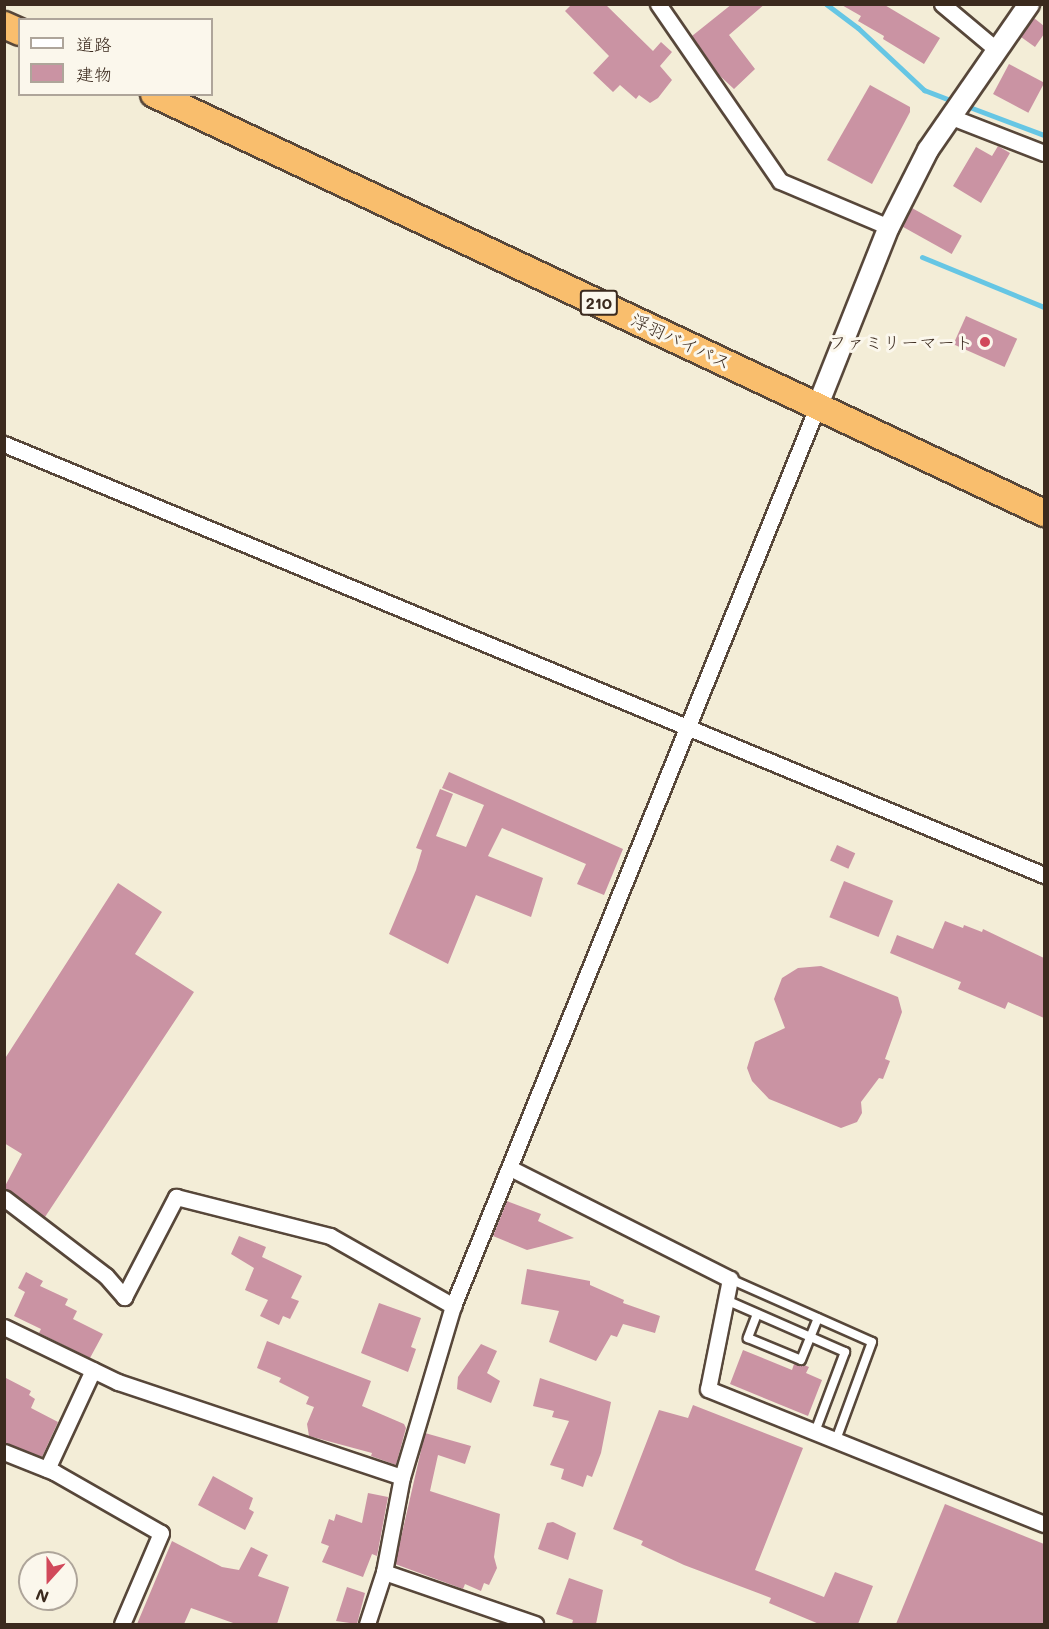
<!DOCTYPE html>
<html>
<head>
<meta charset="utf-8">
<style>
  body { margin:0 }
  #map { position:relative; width:1049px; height:1629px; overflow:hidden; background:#f3edd7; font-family:Mali,"Klee One",sans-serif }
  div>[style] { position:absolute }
  .stream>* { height:5px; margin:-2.5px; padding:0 2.5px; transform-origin:2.5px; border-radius:2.5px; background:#66c6e4 }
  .building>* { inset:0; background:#ca93a3; transform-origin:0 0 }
  .roads { filter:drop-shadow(2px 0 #57473a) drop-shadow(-2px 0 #57473a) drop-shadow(0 2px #57473a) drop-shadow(0 -2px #57473a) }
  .service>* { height:8px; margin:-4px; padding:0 4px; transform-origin:4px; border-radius:4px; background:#fff }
  .minor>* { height:15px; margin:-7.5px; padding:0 7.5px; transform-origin:7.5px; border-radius:7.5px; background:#fff }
  .tertiary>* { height:20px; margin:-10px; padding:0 10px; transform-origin:10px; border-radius:10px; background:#fff }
  .trunk>* { height:26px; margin:-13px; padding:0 13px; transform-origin:13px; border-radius:13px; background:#f9be6d }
  .dots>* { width:16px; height:16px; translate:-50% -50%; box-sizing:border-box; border:3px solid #fbf7ec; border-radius:50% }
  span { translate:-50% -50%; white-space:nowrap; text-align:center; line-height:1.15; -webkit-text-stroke:6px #fbf7ec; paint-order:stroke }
  .shield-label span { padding:2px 4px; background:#fbf7ec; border:2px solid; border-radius:4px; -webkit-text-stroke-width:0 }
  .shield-label { font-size:16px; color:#3b2a1e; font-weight:700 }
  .street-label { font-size:18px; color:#3b2a1e }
  .poi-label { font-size:18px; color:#3b2a1e }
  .right { translate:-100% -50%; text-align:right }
  .frame { position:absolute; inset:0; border:6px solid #3b2a1e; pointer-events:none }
  .legend { position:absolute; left:18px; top:18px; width:195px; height:78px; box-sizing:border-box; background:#fbf7ec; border:2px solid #aea59a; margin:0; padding:8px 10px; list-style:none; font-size:18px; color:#3b2a1e }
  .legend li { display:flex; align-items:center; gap:12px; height:30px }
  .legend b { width:30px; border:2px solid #aea59a }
  .north { position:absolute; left:18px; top:1551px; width:60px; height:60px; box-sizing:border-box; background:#fbf7ec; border:2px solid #aea59a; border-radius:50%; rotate:201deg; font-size:16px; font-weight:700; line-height:24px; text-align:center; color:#3b2a1e }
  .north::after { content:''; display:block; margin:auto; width:21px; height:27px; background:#d1495b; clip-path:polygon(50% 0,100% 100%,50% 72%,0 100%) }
</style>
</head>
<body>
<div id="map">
  <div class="stream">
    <i style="left:826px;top:4px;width:40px;rotate:37deg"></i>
    <i style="left:858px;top:28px;width:91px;rotate:43.2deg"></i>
    <i style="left:924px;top:90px;width:33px;rotate:21deg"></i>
    <i style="left:964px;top:105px;width:85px;rotate:20.6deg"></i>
    <i style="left:922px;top:257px;width:132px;rotate:22.3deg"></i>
  </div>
  <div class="building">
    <i style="clip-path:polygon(572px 4px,605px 4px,653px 51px,661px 42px,672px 52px,660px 66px,672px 80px,658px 98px,650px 103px,639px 95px,636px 99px,620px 85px,613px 92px,593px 73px,609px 56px,565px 11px)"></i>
    <i style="clip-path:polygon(732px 4px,765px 4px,729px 35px,755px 69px,734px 89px,719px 75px,692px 36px)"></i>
    <i style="clip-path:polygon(840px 4px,883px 4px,940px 38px,924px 64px,883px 39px,884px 36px,858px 21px,861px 16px)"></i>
    <i style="clip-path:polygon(1034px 18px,1044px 26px,1044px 34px,1035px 47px,1021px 37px)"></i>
    <i style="left:1009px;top:64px;width:40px;height:34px;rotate:28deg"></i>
    <i style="clip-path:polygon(870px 85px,910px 107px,910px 112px,872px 184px,827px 160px)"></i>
    <i style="clip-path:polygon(998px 146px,1010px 153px,981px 203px,953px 186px,976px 147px,992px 156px)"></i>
    <i style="left:912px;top:208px;width:57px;height:21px;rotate:29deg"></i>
    <i style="left:966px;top:316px;width:56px;height:31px;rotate:24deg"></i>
    <i style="clip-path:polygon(449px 772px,623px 849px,604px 895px,577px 884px,586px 864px,502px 828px,488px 856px,543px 878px,531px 917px,476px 895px,448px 964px,389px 934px,416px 870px,422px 850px,416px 848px,440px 789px,453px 794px,436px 836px,466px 847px,484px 805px,442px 788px)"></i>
    <i style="left:837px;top:845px;width:20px;height:17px;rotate:24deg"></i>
    <i style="left:844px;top:881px;width:53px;height:39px;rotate:22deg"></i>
    <i style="clip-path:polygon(118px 883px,162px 912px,135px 954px,194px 992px,45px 1217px,4px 1188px,22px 1154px,4px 1143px,4px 1060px)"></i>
    <i style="clip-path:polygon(945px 921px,963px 928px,964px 925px,982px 932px,983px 929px,1044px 958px,1044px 1018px,1008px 1002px,1005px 1009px,958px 989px,961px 982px,890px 953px,897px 935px,933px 949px)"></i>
    <i style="clip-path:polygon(821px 966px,898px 997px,902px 1012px,885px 1059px,890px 1061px,883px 1079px,879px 1078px,861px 1102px,862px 1113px,857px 1122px,841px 1128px,769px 1099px,752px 1081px,747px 1068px,755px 1042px,785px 1028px,774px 999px,782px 978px,798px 968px)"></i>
    <i style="clip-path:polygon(507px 1201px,541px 1214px,538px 1221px,574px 1238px,527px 1250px,493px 1236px)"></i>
    <i style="clip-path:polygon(239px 1236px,266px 1247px,262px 1257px,302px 1276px,291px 1298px,299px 1301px,290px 1319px,283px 1316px,279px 1325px,260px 1316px,268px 1300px,245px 1290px,254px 1268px,231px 1254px)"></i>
    <i style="clip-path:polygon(527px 1269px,590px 1281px,590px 1285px,624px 1300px,623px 1303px,660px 1316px,655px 1333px,623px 1324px,617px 1337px,611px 1335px,596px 1361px,549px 1342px,559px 1311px,521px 1304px)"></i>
    <i style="clip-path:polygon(26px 1272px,43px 1281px,40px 1286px,68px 1299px,65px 1305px,77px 1311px,73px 1319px,103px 1334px,90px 1358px,39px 1333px,41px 1329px,14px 1316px,25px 1292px,18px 1288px)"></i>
    <i style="clip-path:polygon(379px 1303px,421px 1318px,411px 1347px,416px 1349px,408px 1372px,361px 1353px)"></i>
    <i style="clip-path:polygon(267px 1341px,371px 1381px,362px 1406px,404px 1424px,406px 1428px,396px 1465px,371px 1456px,372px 1453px,309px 1436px,307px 1424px,314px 1407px,306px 1404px,309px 1397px,279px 1382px,281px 1378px,257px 1368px)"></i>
    <i style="clip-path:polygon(481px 1344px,497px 1351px,487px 1373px,500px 1381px,491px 1403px,457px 1389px,458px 1377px)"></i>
    <i style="clip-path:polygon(743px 1350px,792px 1370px,794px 1364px,804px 1365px,809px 1367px,806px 1373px,822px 1380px,808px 1416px,730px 1384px)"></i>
    <i style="clip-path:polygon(4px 1377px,31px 1391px,29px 1395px,35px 1399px,31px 1408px,58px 1422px,42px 1457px,4px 1443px)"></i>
    <i style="clip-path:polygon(540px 1378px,611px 1402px,601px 1453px,592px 1477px,587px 1475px,583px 1487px,561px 1479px,564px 1469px,550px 1465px,569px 1421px,552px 1417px,554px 1411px,533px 1406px)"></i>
    <i style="clip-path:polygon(693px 1405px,803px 1448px,755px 1570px,824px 1597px,835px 1572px,873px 1586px,858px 1624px,819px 1624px,769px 1603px,771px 1598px,684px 1565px,641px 1545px,643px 1541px,613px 1529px,659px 1410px,688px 1418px)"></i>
    <i style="clip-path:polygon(425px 1433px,471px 1446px,465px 1464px,438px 1455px,430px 1491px,500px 1514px,494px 1557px,497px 1568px,489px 1585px,484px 1583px,481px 1591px,465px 1584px,463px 1589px,395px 1564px)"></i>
    <i style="clip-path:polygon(213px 1476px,253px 1498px,249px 1509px,254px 1512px,245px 1530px,198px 1505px)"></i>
    <i style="clip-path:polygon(368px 1493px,388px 1497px,377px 1556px,372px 1554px,363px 1577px,322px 1562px,329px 1546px,321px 1543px,329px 1519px,334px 1521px,336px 1514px,362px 1523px)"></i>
    <i style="clip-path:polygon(945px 1504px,1044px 1544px,1044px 1624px,896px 1624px)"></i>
    <i style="clip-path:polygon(553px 1522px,576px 1533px,568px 1560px,538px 1549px,547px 1523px)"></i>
    <i style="clip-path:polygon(172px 1541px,222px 1567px,239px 1570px,251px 1547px,268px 1555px,258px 1576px,289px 1587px,277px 1624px,236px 1624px,191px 1608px,184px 1624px,137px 1624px)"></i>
    <i style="clip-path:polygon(569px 1578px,603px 1590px,596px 1624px,572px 1624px,573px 1620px,556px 1614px)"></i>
    <i style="clip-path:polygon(347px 1587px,365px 1593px,357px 1624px,336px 1621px)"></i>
  </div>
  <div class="roads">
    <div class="service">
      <i style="left:730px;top:1279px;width:155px;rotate:23.9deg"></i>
      <i style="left:872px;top:1342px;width:104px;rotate:110.2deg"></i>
      <i style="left:726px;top:1300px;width:130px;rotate:23.6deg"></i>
      <i style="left:845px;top:1352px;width:85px;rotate:110.6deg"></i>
      <i style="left:757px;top:1314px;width:26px;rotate:111deg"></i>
      <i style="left:748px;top:1338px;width:57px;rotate:22.5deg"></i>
      <i style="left:801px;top:1360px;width:45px;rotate:-68deg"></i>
    </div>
    <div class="minor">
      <i style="left:658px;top:4px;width:215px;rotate:55.4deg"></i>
      <i style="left:780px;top:181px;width:118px;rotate:22.9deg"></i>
      <i style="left:942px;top:4px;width:72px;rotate:39.9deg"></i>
      <i style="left:949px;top:116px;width:102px;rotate:21.3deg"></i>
      <i style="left:4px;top:444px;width:1126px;rotate:22.51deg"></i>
      <i style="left:510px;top:1168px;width:246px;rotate:26.8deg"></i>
      <i style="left:730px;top:1279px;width:112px;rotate:101.3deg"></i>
      <i style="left:708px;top:1389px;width:362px;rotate:21.9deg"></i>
      <i style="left:4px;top:1198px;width:128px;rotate:37.4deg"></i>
      <i style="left:106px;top:1276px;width:28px;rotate:49deg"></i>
      <i style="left:124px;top:1297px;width:113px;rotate:-62.5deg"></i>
      <i style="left:176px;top:1197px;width:159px;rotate:14.2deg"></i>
      <i style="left:330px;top:1236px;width:142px;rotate:29.6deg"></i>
      <i style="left:4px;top:1327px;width:127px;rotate:25.8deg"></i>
      <i style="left:118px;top:1382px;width:299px;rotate:18.5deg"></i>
      <i style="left:4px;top:1452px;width:54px;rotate:21.8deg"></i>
      <i style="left:54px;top:1472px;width:123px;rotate:29.7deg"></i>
      <i style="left:161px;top:1533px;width:99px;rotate:113.2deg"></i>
      <i style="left:47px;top:1469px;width:109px;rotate:-65.1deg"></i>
      <i style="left:384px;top:1572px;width:160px;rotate:19deg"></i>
      <i style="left:367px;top:1624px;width:55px;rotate:-71.9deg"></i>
      <i style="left:384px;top:1572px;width:97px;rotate:-79.3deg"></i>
      <i style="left:402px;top:1477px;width:178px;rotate:-73.4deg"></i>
      <i style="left:453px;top:1306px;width:972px;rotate:-67.95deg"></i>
    </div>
    <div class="tertiary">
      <i style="left:818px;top:405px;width:192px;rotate:-68.3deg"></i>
      <i style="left:889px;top:227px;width:86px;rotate:-63.1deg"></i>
      <i style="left:928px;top:150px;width:178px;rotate:-55.3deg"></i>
    </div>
    <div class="trunk">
      <i style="left:4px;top:25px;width:17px;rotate:24deg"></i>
      <i style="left:154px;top:94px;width:984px;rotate:25.21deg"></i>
    </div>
  </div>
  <div class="dots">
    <i style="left:985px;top:342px;background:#d1495b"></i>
  </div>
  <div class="shield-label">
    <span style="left:599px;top:303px">210</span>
  </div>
  <div class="street-label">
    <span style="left:681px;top:341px;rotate:25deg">浮羽バイパス</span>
  </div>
  <div class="poi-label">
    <span class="right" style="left:973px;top:342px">ファミリーマート</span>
  </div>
  <div class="frame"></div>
  <ul class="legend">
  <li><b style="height:8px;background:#fff"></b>道路</li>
  <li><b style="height:16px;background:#ca93a3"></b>建物</li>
  </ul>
  <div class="north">N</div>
</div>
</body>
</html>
